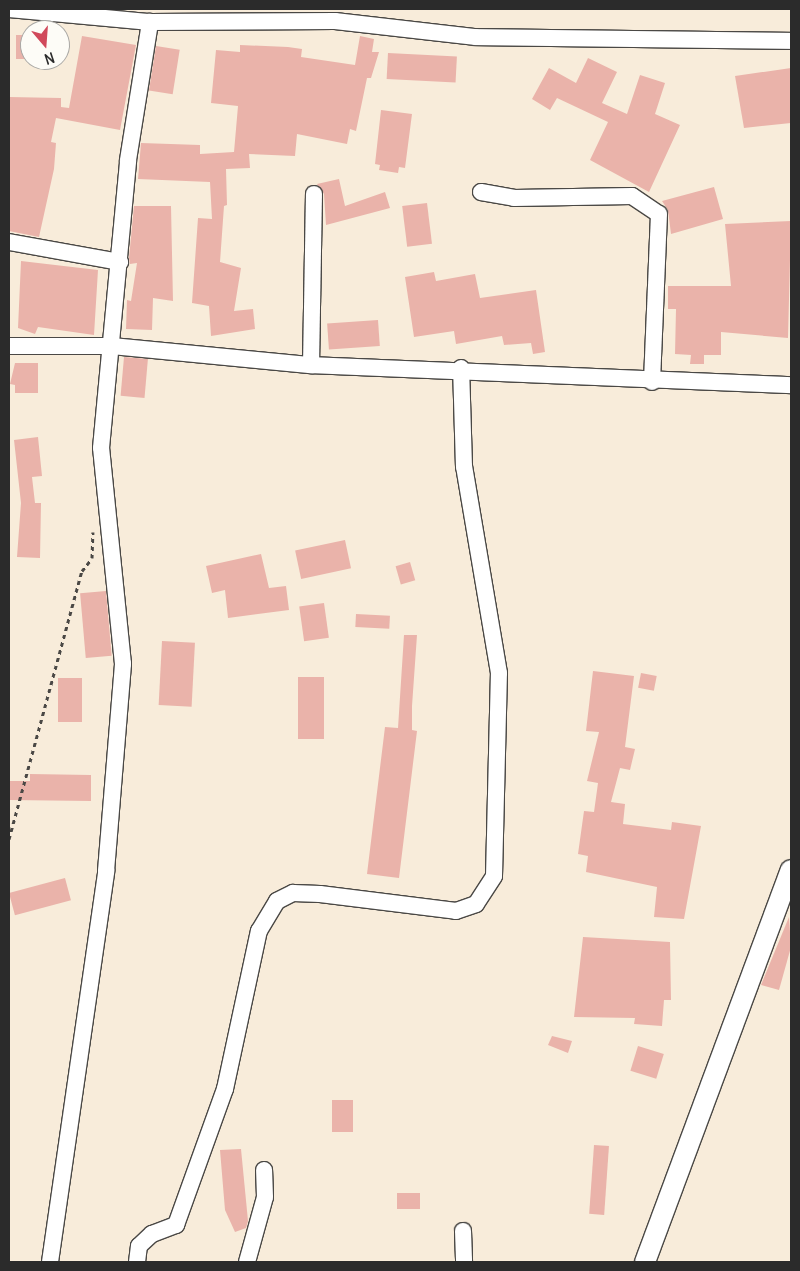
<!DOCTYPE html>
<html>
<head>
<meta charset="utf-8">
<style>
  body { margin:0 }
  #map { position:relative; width:800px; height:1271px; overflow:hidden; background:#f8ecda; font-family:Delius,sans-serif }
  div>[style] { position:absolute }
  .building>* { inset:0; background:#eab3aa; transform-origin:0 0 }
  .path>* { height:3px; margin-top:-1.5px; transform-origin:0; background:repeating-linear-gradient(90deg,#4a4845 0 4px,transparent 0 8px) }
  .roads { filter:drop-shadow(1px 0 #4a4845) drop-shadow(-1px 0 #4a4845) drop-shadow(0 1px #4a4845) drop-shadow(0 -1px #4a4845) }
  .minor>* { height:16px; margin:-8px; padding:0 8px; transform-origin:8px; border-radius:8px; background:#fff }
  .tertiary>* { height:20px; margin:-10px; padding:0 10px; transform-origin:10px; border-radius:10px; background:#fff }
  span { translate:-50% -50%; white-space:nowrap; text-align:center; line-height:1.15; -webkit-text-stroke:4px #fdfcf7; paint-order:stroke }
  .frame { position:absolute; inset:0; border:10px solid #2b2b2b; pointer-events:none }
  .north { position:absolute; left:20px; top:20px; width:50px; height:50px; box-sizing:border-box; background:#fdfcf7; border:1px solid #a9a8a5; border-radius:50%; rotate:162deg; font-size:14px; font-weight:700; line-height:20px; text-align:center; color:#2b2b2b }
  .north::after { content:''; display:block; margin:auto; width:18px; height:22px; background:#d1495b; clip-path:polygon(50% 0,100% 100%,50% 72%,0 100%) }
</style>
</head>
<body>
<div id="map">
  <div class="building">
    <i style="left:16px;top:35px;width:14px;height:24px"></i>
    <i style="clip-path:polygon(82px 36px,136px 45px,120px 130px,56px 118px,51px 142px,56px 143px,54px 169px,39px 237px,9px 231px,9px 97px,61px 98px,61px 107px,69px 108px)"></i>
    <i style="clip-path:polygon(360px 36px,374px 39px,372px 52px,379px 52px,371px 78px,367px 78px,356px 131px,350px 129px,347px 144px,297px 134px,295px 156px,249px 154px,250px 168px,226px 169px,227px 205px,224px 206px,220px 262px,241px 268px,234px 311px,253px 309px,255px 329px,211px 336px,209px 306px,192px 303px,198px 218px,212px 219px,210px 182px,138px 179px,141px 143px,200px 145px,200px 154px,234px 152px,238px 106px,211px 103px,216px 50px,240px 52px,240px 45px,288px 47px,302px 49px,301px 57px,355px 65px)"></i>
    <i style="left:156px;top:46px;width:24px;height:45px;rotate:9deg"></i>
    <i style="left:388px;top:53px;width:69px;height:26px;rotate:3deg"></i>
    <i style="clip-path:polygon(588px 58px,617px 72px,602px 103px,627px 114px,640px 75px,665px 83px,655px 114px,680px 125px,649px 192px,590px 160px,608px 122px,557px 98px,550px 110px,532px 99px,549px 68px,576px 83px)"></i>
    <i style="clip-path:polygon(791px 68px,791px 123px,744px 128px,735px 76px)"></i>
    <i style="clip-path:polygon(381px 110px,412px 114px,405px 168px,399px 167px,398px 173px,379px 170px,380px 165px,375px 164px)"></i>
    <i style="clip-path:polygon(339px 179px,345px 206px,385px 192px,390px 208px,326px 225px,324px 194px,317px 184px)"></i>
    <i style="clip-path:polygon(714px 187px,723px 219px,671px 234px,668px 210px,662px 201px)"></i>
    <i style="left:427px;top:203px;width:41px;height:25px;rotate:83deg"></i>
    <i style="clip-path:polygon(134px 206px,171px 206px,173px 301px,153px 298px,152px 330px,126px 329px,127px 300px,131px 301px,137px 263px,130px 264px,129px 258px)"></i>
    <i style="clip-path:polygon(791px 221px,788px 338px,721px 332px,721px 355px,704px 355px,704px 364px,690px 364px,691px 355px,675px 354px,676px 309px,668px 309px,668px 286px,731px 286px,725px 224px)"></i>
    <i style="clip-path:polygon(21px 261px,98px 270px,94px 335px,38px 327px,35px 334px,18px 328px)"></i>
    <i style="clip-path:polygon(434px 272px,436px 281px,475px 274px,480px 298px,536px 290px,545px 352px,533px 354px,531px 343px,504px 345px,502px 336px,456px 344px,454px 331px,414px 337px,405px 277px)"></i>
    <i style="left:378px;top:320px;width:26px;height:51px;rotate:86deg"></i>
    <i style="left:124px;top:357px;width:24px;height:39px;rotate:5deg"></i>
    <i style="clip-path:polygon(15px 363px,38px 363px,38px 393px,15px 393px,15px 385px,10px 384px)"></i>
    <i style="clip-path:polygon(38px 437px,42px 476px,32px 477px,35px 503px,41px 503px,40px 558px,17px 557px,21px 503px,14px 440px)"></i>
    <i style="left:345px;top:540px;width:29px;height:51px;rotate:78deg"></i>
    <i style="clip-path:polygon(261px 554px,269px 588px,286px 586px,289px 610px,228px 618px,225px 590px,212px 593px,206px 566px)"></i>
    <i style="left:410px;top:562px;width:19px;height:15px;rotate:74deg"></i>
    <i style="left:106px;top:591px;width:65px;height:26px;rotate:85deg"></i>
    <i style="left:324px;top:603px;width:35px;height:25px;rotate:82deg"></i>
    <i style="left:356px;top:614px;width:34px;height:13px;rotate:3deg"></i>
    <i style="clip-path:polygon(404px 635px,417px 635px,412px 706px,412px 730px,417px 731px,399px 878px,367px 874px,385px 727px,398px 728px)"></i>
    <i style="left:162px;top:641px;width:33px;height:64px;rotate:3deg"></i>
    <i style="clip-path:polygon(593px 671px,634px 676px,625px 747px,635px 749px,630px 770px,620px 768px,611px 802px,625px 804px,623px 824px,671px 830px,672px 822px,701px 826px,684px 919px,654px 917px,657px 887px,586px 872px,588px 856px,578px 854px,584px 811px,594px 812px,598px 783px,587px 781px,599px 732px,586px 731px)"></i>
    <i style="left:641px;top:673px;width:16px;height:15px;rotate:11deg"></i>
    <i style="left:324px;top:677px;width:62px;height:26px;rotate:90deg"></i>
    <i style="left:58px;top:678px;width:24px;height:44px"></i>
    <i style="clip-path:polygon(30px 774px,91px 775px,91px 801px,9px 800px,9px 781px,30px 781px)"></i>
    <i style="left:65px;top:878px;width:23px;height:58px;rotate:75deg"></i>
    <i style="clip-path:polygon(789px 917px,791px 947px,779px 990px,761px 985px)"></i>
    <i style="clip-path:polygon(583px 937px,670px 942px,671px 1000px,664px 1000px,662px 1026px,634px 1024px,635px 1018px,574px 1017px)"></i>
    <i style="clip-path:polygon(552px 1036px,572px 1041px,568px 1053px,548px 1045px)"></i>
    <i style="left:638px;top:1046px;width:27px;height:26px;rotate:17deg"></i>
    <i style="left:332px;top:1100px;width:21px;height:32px"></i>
    <i style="left:594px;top:1145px;width:15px;height:69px;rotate:4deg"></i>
    <i style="clip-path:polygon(241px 1149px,248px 1221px,246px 1228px,235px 1232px,225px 1210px,220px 1150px)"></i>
    <i style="left:397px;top:1193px;width:23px;height:16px"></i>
  </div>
  <div class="path">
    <i style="left:9px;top:839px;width:278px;rotate:-74.8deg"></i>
    <i style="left:82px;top:571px;width:16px;rotate:-52deg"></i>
    <i style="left:92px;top:558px;width:26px;rotate:-88deg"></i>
  </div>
  <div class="roads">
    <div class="minor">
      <i style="left:9px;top:9px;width:142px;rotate:5.3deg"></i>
      <i style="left:150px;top:22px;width:185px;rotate:-0.3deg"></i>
      <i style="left:335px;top:21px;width:142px;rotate:6.5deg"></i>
      <i style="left:476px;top:37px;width:315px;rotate:0.7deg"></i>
      <i style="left:481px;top:192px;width:34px;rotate:10deg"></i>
      <i style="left:514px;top:198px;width:118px;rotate:-1deg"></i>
      <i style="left:632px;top:196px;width:32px;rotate:34deg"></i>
      <i style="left:659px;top:214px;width:168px;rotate:92.4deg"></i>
      <i style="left:9px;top:242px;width:113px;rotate:10.2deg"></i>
      <i style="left:9px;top:346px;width:103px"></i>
      <i style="left:112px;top:346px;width:200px;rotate:5.5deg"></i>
      <i style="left:311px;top:365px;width:480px;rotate:2.4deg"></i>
      <i style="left:311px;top:365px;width:171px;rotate:-89deg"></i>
      <i style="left:463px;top:1231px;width:31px;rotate:88deg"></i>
      <i style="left:50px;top:1262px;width:395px;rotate:-81.8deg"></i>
      <i style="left:106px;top:871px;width:208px;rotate:-85.3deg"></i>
      <i style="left:123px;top:664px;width:217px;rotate:-95.8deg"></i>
      <i style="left:101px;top:448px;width:289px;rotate:-84.6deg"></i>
      <i style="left:128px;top:160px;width:140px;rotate:-80.9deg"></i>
      <i style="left:137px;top:1262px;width:16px;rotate:-83deg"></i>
      <i style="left:139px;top:1246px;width:18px;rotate:-43deg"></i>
      <i style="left:152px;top:1234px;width:26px;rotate:-21deg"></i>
      <i style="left:176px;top:1225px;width:145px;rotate:-70.2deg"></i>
      <i style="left:225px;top:1089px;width:162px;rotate:-77.9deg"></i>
      <i style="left:259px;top:931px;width:35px;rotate:-59deg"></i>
      <i style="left:277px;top:901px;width:18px;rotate:-27deg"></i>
      <i style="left:293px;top:893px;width:27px;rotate:2deg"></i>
      <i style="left:320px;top:894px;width:137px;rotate:7.1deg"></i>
      <i style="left:456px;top:911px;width:21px;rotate:-19deg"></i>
      <i style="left:476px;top:904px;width:33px;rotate:-57deg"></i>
      <i style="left:494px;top:876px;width:203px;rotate:-88.6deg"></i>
      <i style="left:499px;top:673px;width:209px;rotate:-99.6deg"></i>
      <i style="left:464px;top:467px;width:99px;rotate:-91.7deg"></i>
      <i style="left:247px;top:1262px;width:67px;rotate:-74.5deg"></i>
      <i style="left:265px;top:1197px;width:27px;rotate:-92deg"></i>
    </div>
    <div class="tertiary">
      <i style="left:645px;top:1262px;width:418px;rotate:-69.6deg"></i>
    </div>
  </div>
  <div class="frame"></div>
  <div class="north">N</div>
</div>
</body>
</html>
